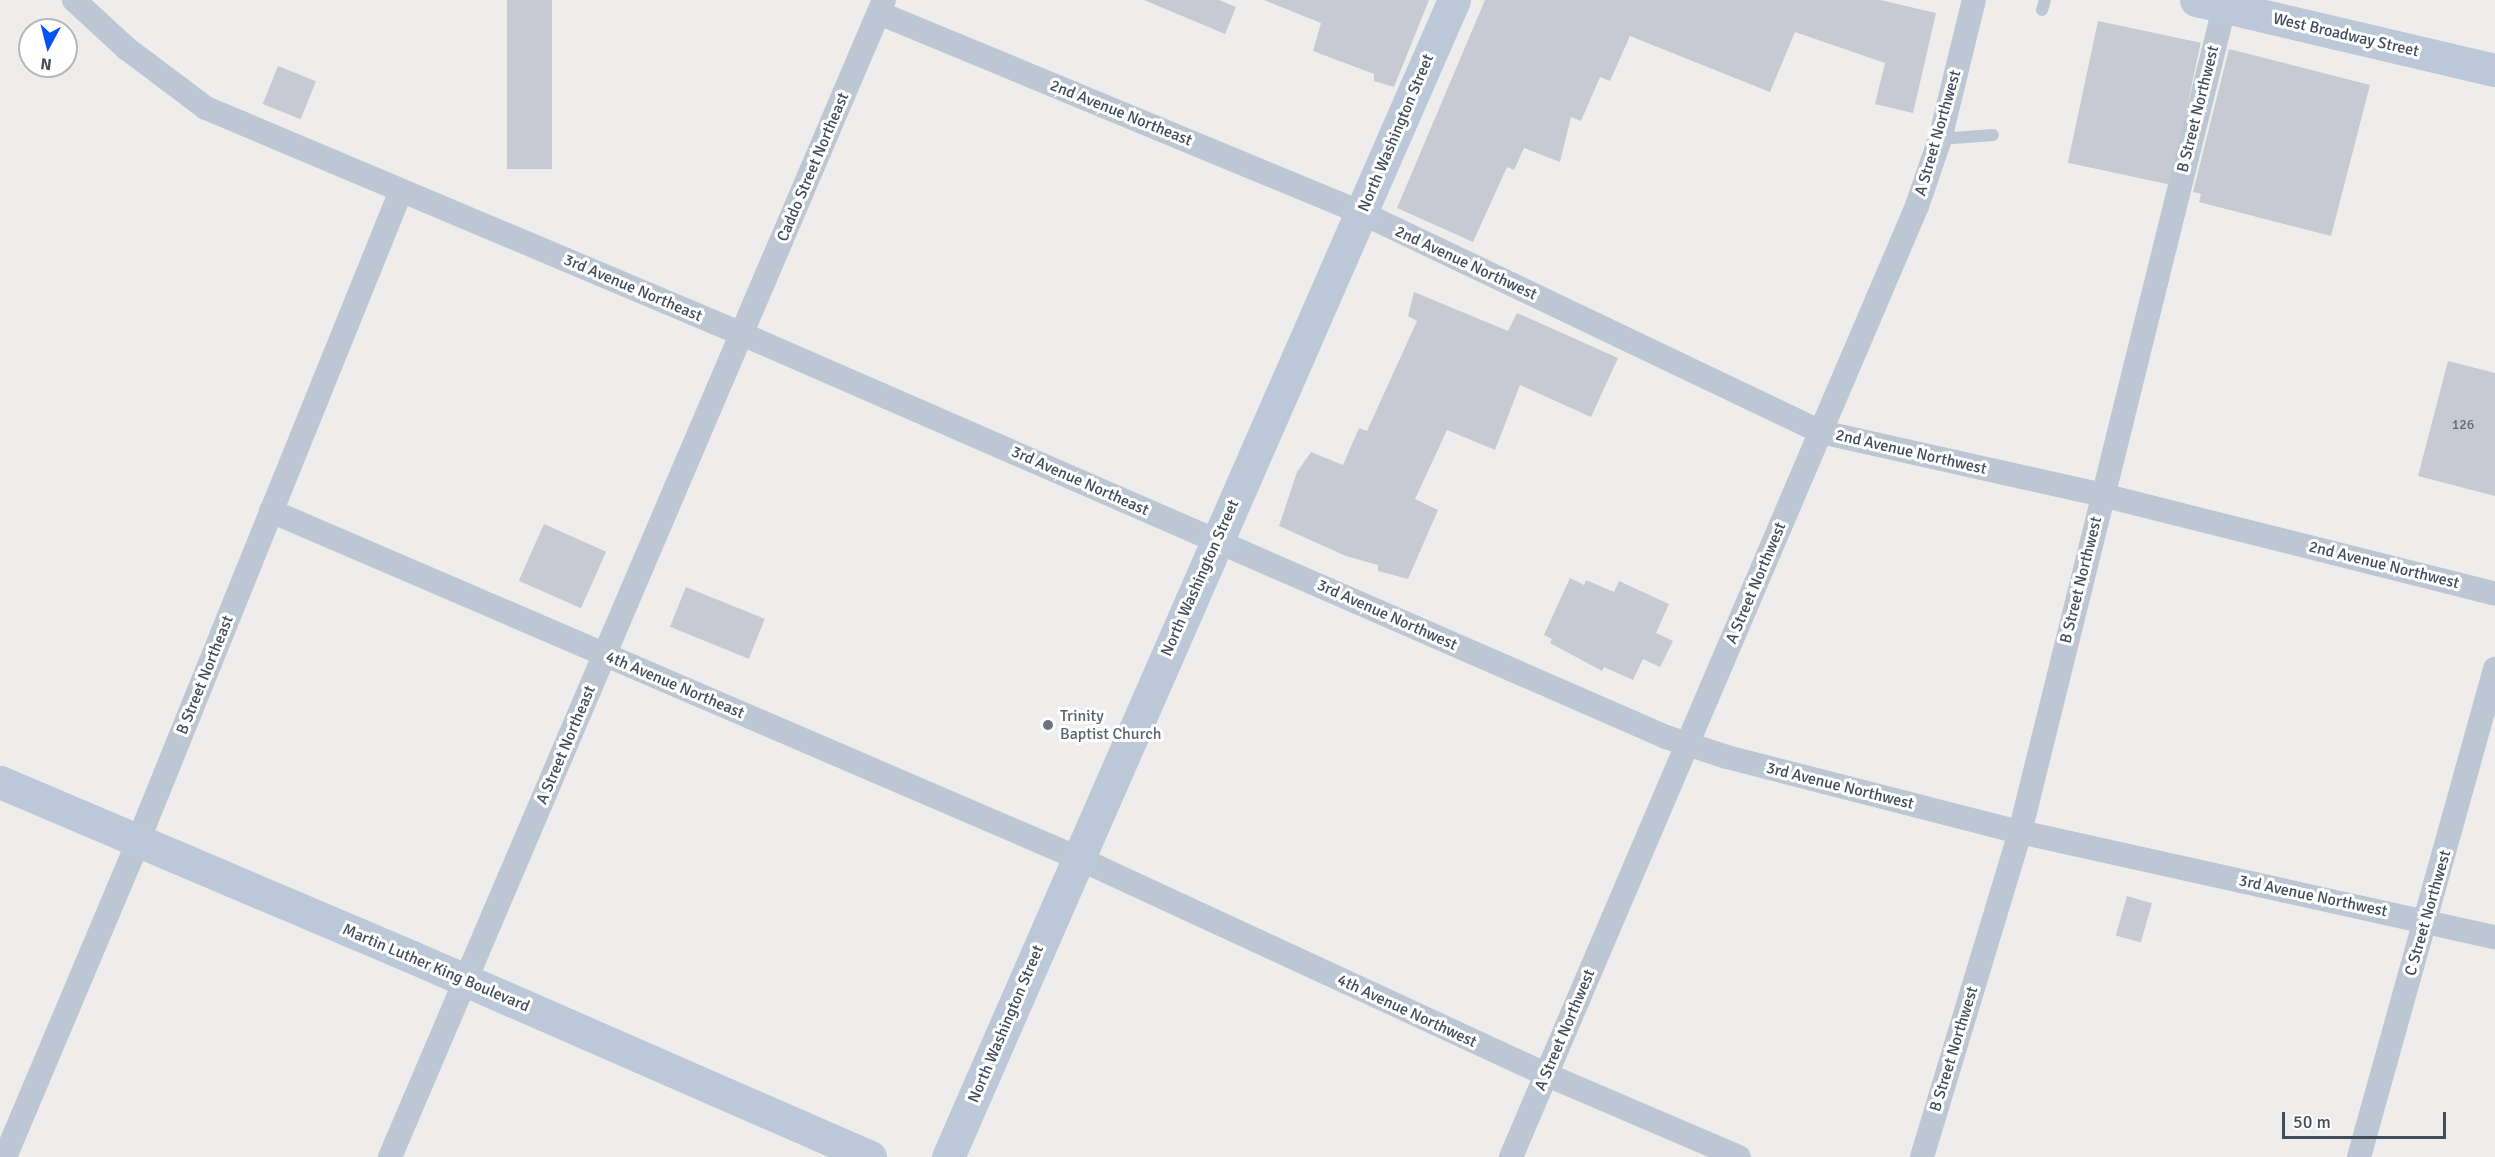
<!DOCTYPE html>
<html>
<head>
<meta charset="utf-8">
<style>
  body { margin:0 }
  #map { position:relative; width:2495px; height:1157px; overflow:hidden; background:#efecec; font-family:Signika,sans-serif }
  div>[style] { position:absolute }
  .building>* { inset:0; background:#c7cad3; transform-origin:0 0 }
  .lane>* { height:12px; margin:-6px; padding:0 6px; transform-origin:6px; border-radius:6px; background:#bdc7d4 }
  .street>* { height:24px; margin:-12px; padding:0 12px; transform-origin:12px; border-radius:12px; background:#bdc7d4 }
  .secondary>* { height:33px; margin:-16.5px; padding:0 16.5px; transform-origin:16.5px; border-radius:16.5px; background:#bcc7d8 }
  .secondary-bridge>* { height:33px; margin:-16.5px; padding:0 16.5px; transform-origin:16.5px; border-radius:16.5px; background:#bcc7d8 }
  .dots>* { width:16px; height:16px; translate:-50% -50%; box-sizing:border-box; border:3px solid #fff; border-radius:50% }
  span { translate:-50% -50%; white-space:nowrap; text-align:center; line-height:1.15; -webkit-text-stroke:6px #fff; paint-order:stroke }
  .number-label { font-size:14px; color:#636c7a }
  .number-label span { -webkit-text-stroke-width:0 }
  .street-label { font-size:16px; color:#424d5c }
  .worship-label { font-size:16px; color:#5b616d }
  .left { translate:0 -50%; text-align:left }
  .north { position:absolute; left:18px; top:18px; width:60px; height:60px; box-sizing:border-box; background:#fff; border:2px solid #b3b8be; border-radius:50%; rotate:187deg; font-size:16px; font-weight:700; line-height:24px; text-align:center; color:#424d5c }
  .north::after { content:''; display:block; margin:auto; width:21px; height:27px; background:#0452f2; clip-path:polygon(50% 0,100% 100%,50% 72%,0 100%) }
  .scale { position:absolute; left:2282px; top:1112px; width:164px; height:27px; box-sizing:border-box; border:3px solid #424d5c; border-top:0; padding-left:8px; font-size:18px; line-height:21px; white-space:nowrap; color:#424d5c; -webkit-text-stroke:4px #fff; paint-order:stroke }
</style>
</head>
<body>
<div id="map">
  <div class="building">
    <i style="left:507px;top:0;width:45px;height:169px"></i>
    <i style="clip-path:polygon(1144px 0,1219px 0,1236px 7px,1225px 34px)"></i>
    <i style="clip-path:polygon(1264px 0,1429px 0,1394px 87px,1374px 81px,1374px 74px,1313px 51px,1321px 23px)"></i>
    <i style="clip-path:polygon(1485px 0,1880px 0,1936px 13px,1913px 113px,1875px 104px,1885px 63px,1795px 32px,1770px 92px,1630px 36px,1610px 81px,1600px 77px,1581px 121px,1571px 117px,1560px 162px,1524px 148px,1514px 170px,1507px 167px,1473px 242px,1397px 208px)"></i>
    <i style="left:2098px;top:21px;width:105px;height:145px;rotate:12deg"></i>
    <i style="clip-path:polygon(2229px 49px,2370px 85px,2331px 236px,2199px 202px,2201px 194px,2193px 192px)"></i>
    <i style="left:278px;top:66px;width:41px;height:41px;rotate:22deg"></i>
    <i style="clip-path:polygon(1414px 292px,1508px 331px,1517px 313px,1618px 358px,1591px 417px,1520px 385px,1495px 450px,1447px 430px,1415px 499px,1438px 510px,1408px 579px,1378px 571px,1378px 565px,1346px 556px,1279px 526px,1297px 472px,1311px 452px,1343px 465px,1359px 428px,1367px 431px,1417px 321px,1408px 316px)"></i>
    <i style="clip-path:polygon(2448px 361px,2495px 373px,2495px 496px,2418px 476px)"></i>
    <i style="left:544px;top:524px;width:68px;height:62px;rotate:24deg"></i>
    <i style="clip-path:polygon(1570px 578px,1584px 585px,1586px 580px,1614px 592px,1619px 581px,1669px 604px,1656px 633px,1673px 641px,1660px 667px,1643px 659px,1633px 680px,1604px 667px,1602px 671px,1550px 643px,1552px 639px,1544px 635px)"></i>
    <i style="left:686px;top:587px;width:85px;height:43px;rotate:22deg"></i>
    <i style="left:2127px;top:896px;width:26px;height:41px;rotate:16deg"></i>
  </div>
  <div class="lane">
    <i style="left:2042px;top:10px;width:10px;rotate:-73deg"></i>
    <i style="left:1940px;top:139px;width:53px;rotate:-4.3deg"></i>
  </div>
  <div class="street">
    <i style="left:74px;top:0;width:71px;rotate:42.7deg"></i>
    <i style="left:126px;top:48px;width:100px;rotate:36.9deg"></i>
    <i style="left:206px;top:108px;width:582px;rotate:22.86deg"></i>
    <i style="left:742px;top:334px;width:1008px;rotate:23.56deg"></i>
    <i style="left:1666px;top:737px;width:64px;rotate:18.2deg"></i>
    <i style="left:1727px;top:757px;width:302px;rotate:14.4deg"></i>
    <i style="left:2020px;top:832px;width:486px;rotate:12.5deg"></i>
    <i style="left:879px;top:13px;width:523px;rotate:22.49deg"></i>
    <i style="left:1362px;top:213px;width:509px;rotate:25.51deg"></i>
    <i style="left:1821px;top:432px;width:288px;rotate:12.6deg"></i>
    <i style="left:2102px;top:495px;width:405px;rotate:14.1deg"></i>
    <i style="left:271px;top:511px;width:878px;rotate:23.27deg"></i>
    <i style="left:1078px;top:858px;width:515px;rotate:24.82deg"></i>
    <i style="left:1545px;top:1074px;width:211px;rotate:23.2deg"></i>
    <i style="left:5px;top:1157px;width:327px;rotate:-67.1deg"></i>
    <i style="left:132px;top:856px;width:717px;rotate:-67.98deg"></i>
    <i style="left:390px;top:1157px;width:1258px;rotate:-66.88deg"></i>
    <i style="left:1511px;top:1157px;width:1034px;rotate:-66.88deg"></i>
    <i style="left:1917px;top:206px;width:71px;rotate:-71.1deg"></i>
    <i style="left:1940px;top:139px;width:143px;rotate:-76.3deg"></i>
    <i style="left:1922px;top:1157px;width:339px;rotate:-73.2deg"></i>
    <i style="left:2020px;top:832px;width:857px;rotate:-76.09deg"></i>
    <i style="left:2359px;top:1157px;width:507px;rotate:-74.43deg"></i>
  </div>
  <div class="secondary">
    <i style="left:2196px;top:0;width:307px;rotate:13.2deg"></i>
    <i style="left:410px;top:956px;width:502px;rotate:23.6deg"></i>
    <i style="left:948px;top:1157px;width:1263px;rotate:-66.38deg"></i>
  </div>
  <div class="secondary-bridge">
    <i style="left:0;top:782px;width:445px;rotate:23deg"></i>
  </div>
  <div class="dots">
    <i style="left:1048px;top:725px;background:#6b7280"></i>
  </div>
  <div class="number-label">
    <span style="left:2463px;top:425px">126</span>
  </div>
  <div class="street-label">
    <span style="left:2346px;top:35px;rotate:13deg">West Broadway Street</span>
    <span style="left:2198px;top:109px;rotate:-76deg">B Street Northwest</span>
    <span style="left:1121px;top:113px;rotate:22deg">2nd Avenue Northeast</span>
    <span style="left:1396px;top:133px;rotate:-67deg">North Washington Street</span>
    <span style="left:1938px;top:133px;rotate:-74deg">A Street Northwest</span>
    <span style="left:813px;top:167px;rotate:-67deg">Caddo Street Northeast</span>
    <span style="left:1466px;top:263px;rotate:25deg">2nd Avenue Northwest</span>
    <span style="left:633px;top:288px;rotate:23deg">3rd Avenue Northeast</span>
    <span style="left:1911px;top:452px;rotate:13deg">2nd Avenue Northwest</span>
    <span style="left:1080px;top:481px;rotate:24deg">3rd Avenue Northeast</span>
    <span style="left:2384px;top:565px;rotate:14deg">2nd Avenue Northwest</span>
    <span style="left:1200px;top:578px;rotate:-66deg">North Washington Street</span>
    <span style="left:2081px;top:580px;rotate:-76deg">B Street Northwest</span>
    <span style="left:1756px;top:583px;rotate:-67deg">A Street Northwest</span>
    <span style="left:1387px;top:615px;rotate:24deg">3rd Avenue Northwest</span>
    <span style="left:205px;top:675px;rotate:-68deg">B Street Northeast</span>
    <span style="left:675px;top:685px;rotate:23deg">4th Avenue Northeast</span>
    <span style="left:566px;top:745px;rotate:-67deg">A Street Northeast</span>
    <span style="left:1840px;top:786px;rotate:14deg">3rd Avenue Northwest</span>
    <span style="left:2313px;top:896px;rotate:12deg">3rd Avenue Northwest</span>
    <span style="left:2428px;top:913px;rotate:-74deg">C Street Northwest</span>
    <span style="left:436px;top:968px;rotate:23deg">Martin Luther King Boulevard</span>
    <span style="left:1407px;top:1011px;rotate:25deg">4th Avenue Northwest</span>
    <span style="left:1006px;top:1024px;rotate:-67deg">North Washington Street</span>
    <span style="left:1565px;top:1030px;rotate:-67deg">A Street Northwest</span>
    <span style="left:1954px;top:1049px;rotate:-73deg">B Street Northwest</span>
  </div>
  <div class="worship-label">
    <span class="left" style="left:1060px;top:725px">Trinity<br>Baptist Church</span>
  </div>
  <div class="north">N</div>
  <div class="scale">50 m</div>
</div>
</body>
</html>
